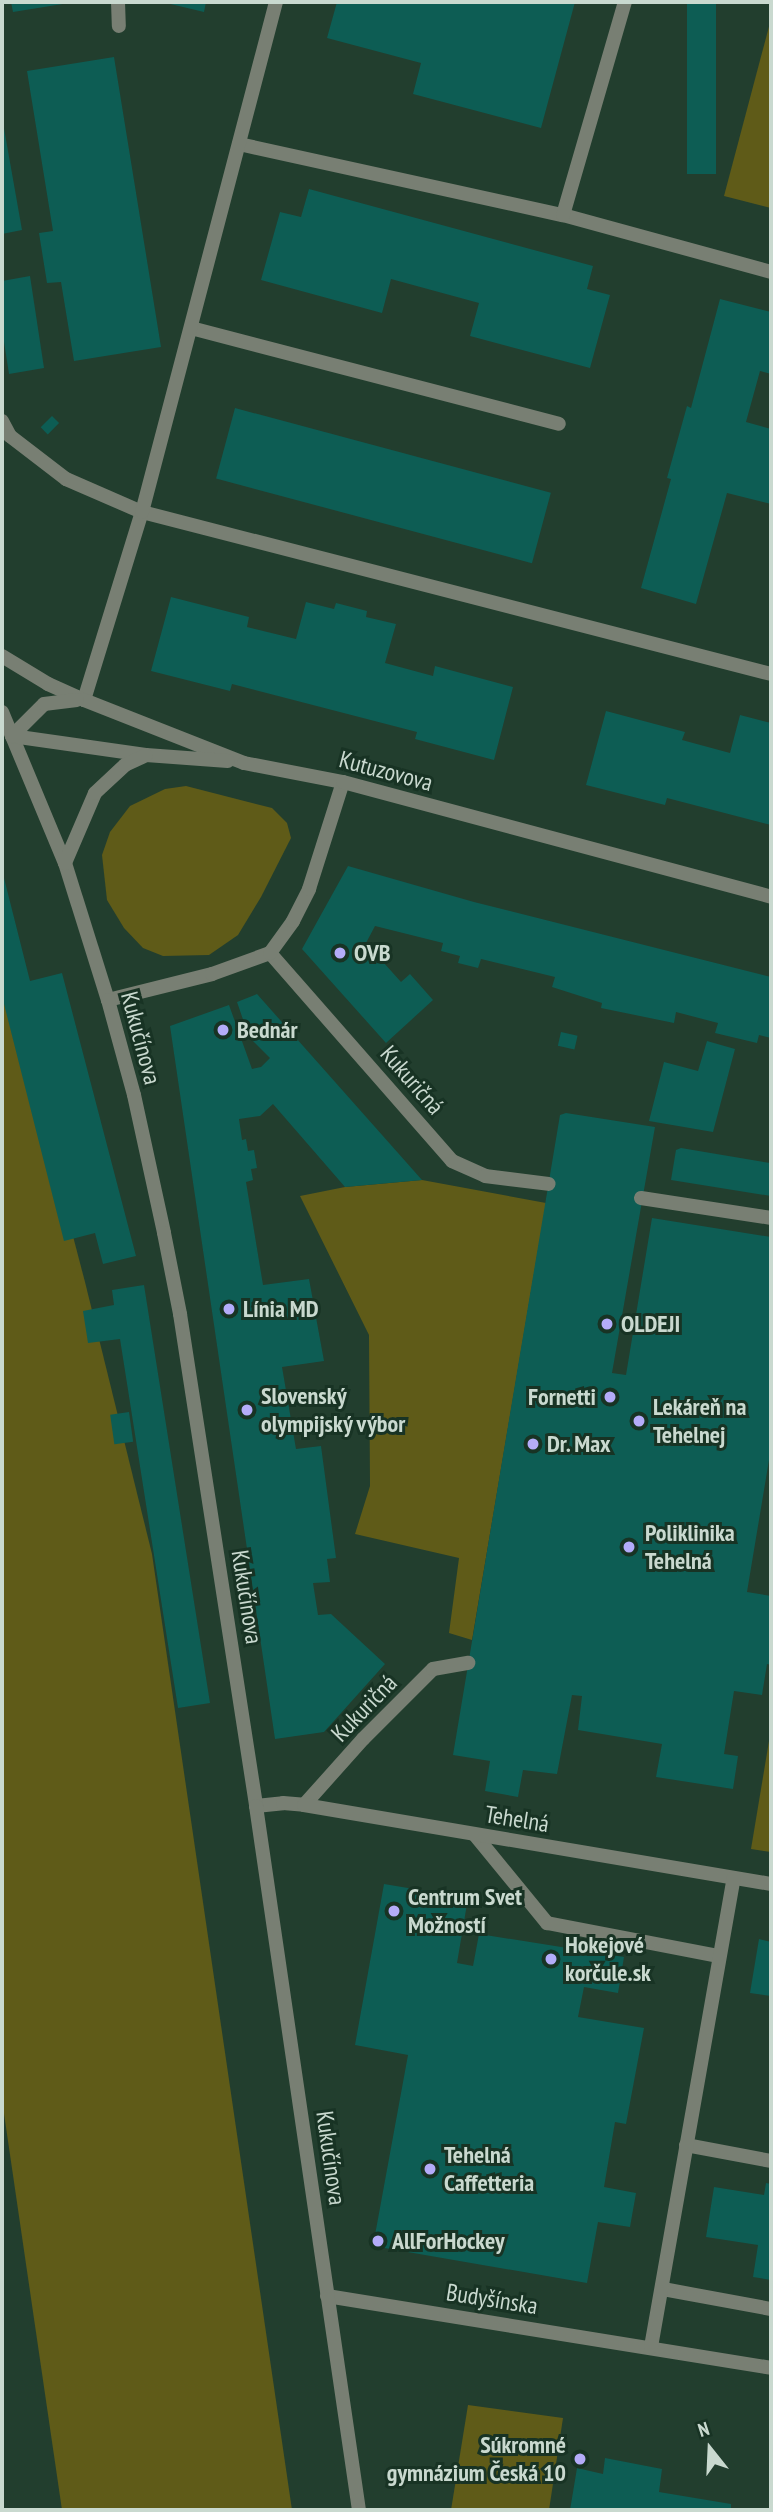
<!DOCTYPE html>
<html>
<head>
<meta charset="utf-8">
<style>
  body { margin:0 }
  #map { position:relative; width:773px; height:2512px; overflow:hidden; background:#223e2e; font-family:"PT Sans Narrow",sans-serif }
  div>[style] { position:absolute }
  .green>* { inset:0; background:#5f5b18 }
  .building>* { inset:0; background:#0d5d54; transform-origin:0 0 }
  .service>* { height:14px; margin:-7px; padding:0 7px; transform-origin:7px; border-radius:7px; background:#787f73 }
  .minor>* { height:14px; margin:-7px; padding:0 7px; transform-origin:7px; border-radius:7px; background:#787f73 }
  .tertiary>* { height:14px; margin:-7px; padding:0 7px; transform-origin:7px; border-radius:7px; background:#787f73 }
  .dots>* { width:19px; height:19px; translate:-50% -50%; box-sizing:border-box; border:4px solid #183324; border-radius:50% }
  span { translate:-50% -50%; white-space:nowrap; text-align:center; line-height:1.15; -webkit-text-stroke:6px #183324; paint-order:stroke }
  .street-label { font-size:24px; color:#c9d9cf }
  .poi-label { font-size:24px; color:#c9d9cf; font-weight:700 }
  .left { translate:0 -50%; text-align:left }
  .right { translate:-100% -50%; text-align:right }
  .frame { position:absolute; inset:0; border:4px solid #c9d9cf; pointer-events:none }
  .north { position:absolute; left:675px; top:2414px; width:70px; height:70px; -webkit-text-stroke:5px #183324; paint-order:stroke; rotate:342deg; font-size:19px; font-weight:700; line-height:28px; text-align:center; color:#c9d9cf }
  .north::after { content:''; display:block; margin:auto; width:24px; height:32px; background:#c9d9cf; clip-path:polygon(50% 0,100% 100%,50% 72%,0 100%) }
</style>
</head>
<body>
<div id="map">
  <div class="green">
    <i style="clip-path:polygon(771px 19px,771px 208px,724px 196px)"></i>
    <i style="clip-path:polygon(186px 786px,272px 808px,287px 823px,291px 838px,261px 897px,238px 935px,209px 955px,163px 956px,143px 948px,124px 928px,107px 900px,102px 855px,110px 832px,130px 806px,165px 789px)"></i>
    <i style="clip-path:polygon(2px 965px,85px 1282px,152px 1554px,292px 2510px,62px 2510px,2px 2100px)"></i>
    <i style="clip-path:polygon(422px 1180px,546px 1203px,472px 1640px,449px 1633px,459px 1558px,355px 1534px,370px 1486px,369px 1335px,300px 1196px,345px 1187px)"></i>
    <i style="clip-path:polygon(771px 1729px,771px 1852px,751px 1849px)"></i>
    <i style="clip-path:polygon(468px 2405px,563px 2418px,549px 2510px,451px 2510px)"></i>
  </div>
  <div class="building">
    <i style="clip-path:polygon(11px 2px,69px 2px,69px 3px,13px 12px)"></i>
    <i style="clip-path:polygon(162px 2px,206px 2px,204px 12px)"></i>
    <i style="clip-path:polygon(337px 2px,575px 2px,541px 128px,413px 94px,421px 63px,327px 38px)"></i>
    <i style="left:687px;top:2px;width:29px;height:172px"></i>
    <i style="clip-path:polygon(114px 57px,161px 347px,74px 361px,61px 282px,47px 283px,39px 233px,53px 231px,27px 71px)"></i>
    <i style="clip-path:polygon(2px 117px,22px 230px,2px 234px)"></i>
    <i style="clip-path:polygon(309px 189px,593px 266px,587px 289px,610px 295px,590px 368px,470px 336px,479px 303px,391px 279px,382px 313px,261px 280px,280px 212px,301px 217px)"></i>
    <i style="clip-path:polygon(30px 276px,44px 368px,9px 374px,2px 329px,2px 281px)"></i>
    <i style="clip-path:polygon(720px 299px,771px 312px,771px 374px,760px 371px,746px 422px,771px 429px,771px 504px,727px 493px,696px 604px,641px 588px,671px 479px,667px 478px,687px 406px,691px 408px)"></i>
    <i style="left:235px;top:408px;width:327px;height:73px;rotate:15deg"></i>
    <i style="left:52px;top:416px;width:10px;height:16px;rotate:45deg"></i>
    <i style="clip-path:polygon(171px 597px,249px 617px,247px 627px,296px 639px,306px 602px,334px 609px,336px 603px,367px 611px,366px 617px,396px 624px,385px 663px,433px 676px,435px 666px,513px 687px,494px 760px,415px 739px,417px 732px,232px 684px,230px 691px,151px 671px)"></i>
    <i style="clip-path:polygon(606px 711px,685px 732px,682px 740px,730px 753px,740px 715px,771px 723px,771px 825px,667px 798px,665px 805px,586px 785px)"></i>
    <i style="clip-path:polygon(348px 866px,474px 902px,771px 977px,771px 1038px,759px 1035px,757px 1043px,715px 1033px,718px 1023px,676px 1012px,674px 1023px,601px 1008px,602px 1003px,552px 987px,555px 977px,481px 959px,478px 968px,458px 963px,460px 956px,441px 951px,443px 943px,375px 926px,366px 943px,401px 982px,410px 974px,433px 1000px,386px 1043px,302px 949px)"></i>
    <i style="clip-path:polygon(3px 874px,30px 981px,62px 973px,136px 1256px,103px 1264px,95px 1233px,64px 1241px,2px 996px)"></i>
    <i style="clip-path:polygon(257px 994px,422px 1180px,345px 1187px,273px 1104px,260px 1116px,239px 1119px,242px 1140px,246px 1139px,248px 1151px,254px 1150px,257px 1168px,251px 1169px,253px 1180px,246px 1182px,263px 1285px,309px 1279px,324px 1361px,282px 1367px,296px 1449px,321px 1446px,336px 1558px,327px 1559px,330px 1582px,313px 1583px,318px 1615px,331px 1614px,385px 1664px,324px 1732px,275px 1739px,170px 1026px,229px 1005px,252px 1069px,261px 1067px,270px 1058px,249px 1037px,237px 1002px)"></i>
    <i style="left:561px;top:1032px;width:17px;height:14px;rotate:13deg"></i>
    <i style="clip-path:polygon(707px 1041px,735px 1049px,713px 1132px,649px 1121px,664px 1062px,698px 1071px)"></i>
    <i style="clip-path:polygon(566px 1113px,655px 1127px,612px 1373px,626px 1375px,652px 1218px,771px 1237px,771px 1448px,747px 1592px,771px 1596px,771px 1665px,767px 1664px,762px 1695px,734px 1691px,724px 1754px,738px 1756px,733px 1789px,656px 1777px,662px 1744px,578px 1730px,582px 1696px,572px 1695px,557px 1774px,523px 1770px,518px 1797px,485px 1791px,490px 1761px,453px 1755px,560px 1115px)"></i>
    <i style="clip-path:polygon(681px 1148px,770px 1163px,771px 1196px,671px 1180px,676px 1150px)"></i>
    <i style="clip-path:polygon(144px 1285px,210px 1703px,178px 1708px,120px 1339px,88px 1343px,83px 1311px,114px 1305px,112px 1290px)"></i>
    <i style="left:129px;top:1412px;width:30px;height:19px;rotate:82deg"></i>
    <i style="clip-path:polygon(384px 1884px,468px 1898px,457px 1963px,473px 1966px,479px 1934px,624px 1957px,618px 1993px,584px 1987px,578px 2017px,644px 2028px,626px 2124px,615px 2122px,604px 2187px,636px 2193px,630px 2227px,598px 2222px,587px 2283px,373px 2246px,408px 2055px,355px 2045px)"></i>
    <i style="clip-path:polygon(759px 1939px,771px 1942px,771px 1996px,750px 1993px)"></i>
    <i style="clip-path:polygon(766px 2183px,771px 2184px,771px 2280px,753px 2277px,758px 2245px,706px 2237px,714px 2187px,764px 2195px)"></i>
    <i style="clip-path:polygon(605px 2458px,662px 2469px,659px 2492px,731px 2504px,731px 2508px,737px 2510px,570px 2510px,577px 2468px,603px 2474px)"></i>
  </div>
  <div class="service">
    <i style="left:118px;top:2px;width:24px;rotate:88deg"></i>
    <i style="left:239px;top:144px;width:332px;rotate:12.4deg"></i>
    <i style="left:563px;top:215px;width:216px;rotate:15.3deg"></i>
    <i style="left:563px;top:215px;width:222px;rotate:-73.8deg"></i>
    <i style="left:191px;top:328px;width:380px;rotate:14.6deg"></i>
    <i style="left:2px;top:421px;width:17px;rotate:62deg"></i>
    <i style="left:10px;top:436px;width:71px;rotate:37.5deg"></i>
    <i style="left:66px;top:479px;width:83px;rotate:23.5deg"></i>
    <i style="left:142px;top:512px;width:650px;rotate:14.44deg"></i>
    <i style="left:84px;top:700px;width:197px;rotate:-72.9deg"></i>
    <i style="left:142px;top:512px;width:527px;rotate:-75.28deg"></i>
    <i style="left:270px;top:953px;width:276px;rotate:48.8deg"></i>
    <i style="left:452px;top:1161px;width:36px;rotate:24deg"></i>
    <i style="left:485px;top:1176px;width:64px;rotate:7.1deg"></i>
    <i style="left:108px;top:1000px;width:107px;rotate:-14deg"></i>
    <i style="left:212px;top:974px;width:62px;rotate:-19.9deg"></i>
    <i style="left:270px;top:953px;width:39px;rotate:-54deg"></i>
    <i style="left:293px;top:921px;width:36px;rotate:-63deg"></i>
    <i style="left:309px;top:889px;width:112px;rotate:-72.4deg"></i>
    <i style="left:641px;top:1198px;width:132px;rotate:8.7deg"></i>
    <i style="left:304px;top:1805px;width:89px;rotate:-48.2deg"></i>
    <i style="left:363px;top:1739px;width:99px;rotate:-45deg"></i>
    <i style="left:433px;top:1669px;width:36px;rotate:-10deg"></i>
    <i style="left:475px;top:1835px;width:114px;rotate:50.7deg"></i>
    <i style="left:547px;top:1923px;width:175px;rotate:10.9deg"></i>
    <i style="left:663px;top:2289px;width:110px;rotate:10.5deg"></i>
  </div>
  <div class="minor">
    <i style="left:256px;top:1806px;width:27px;rotate:-6deg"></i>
    <i style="left:283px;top:1803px;width:21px;rotate:5deg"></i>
    <i style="left:304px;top:1805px;width:474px;rotate:9.6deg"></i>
    <i style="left:686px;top:2145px;width:86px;rotate:10.7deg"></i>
    <i style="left:327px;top:2296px;width:450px;rotate:9.2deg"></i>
    <i style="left:651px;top:2347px;width:476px;rotate:-80deg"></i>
  </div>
  <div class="tertiary">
    <i style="left:2px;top:656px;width:54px;rotate:31.3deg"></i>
    <i style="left:48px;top:684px;width:39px;rotate:24deg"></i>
    <i style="left:84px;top:700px;width:172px;rotate:21.5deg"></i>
    <i style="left:244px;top:763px;width:101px;rotate:10.9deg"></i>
    <i style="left:343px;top:782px;width:443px;rotate:15deg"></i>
    <i style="left:2px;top:712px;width:164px;rotate:67.4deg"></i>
    <i style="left:65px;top:863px;width:144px;rotate:72.6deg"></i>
    <i style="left:108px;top:1000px;width:98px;rotate:74.7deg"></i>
    <i style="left:134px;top:1095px;width:141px;rotate:77.7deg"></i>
    <i style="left:164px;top:1233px;width:83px;rotate:78.8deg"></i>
    <i style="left:180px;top:1314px;width:498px;rotate:81.2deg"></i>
    <i style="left:256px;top:1806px;width:711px;rotate:81.68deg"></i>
    <i style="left:12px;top:736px;width:135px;rotate:8.1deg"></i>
    <i style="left:146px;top:755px;width:82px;rotate:4.2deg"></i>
    <i style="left:12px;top:736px;width:45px;rotate:-45deg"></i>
    <i style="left:44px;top:704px;width:33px;rotate:-7deg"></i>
    <i style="left:65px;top:863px;width:76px;rotate:-66.8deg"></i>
    <i style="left:95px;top:793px;width:41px;rotate:-43deg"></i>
    <i style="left:125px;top:765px;width:23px;rotate:-25deg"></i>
  </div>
  <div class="dots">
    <i style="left:340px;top:953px;background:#b4acf9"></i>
    <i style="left:223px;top:1030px;background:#b4acf9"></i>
    <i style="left:229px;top:1309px;background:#b4acf9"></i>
    <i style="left:607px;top:1324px;background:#b4acf9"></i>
    <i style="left:610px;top:1397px;background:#b4acf9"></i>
    <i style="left:247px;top:1410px;background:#b4acf9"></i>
    <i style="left:639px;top:1421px;background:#b4acf9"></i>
    <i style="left:533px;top:1444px;background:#b4acf9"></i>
    <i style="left:629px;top:1547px;background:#b4acf9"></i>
    <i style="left:394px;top:1911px;background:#b4acf9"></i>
    <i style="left:551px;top:1959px;background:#b4acf9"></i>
    <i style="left:430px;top:2169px;background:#b4acf9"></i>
    <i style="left:378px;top:2241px;background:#b4acf9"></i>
    <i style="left:580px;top:2459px;background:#b4acf9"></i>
  </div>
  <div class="street-label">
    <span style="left:386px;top:771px;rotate:15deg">Kutuzovova</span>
    <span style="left:141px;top:1038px;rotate:75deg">Kukučínova</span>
    <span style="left:412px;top:1080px;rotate:49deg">Kukuričná</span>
    <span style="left:247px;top:1597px;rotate:81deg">Kukučínova</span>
    <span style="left:364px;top:1708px;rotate:-46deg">Kukuričná</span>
    <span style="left:517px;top:1819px;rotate:9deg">Tehelná</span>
    <span style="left:331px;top:2158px;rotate:82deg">Kukučínova</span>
    <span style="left:492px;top:2299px;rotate:9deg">Budyšínska</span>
  </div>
  <div class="poi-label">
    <span class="left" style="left:354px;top:953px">OVB</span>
    <span class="left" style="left:237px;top:1030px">Bednár</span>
    <span class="left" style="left:243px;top:1309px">Línia MD</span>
    <span class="left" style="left:621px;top:1324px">OLDEJI</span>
    <span class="left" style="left:261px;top:1410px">Slovenský<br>olympijský výbor</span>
    <span class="right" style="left:596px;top:1397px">Fornetti</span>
    <span class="left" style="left:653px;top:1421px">Lekáreň na<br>Tehelnej</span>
    <span class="left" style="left:547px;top:1444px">Dr. Max</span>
    <span class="left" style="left:645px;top:1547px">Poliklinika<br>Tehelná</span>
    <span class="left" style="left:408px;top:1911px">Centrum Svet<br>Možností</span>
    <span class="left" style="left:565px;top:1959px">Hokejové<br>korčule.sk</span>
    <span class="left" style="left:444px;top:2169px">Tehelná<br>Caffetteria</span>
    <span class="left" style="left:392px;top:2241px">AllForHockey</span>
    <span class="right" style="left:566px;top:2459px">Súkromné<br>gymnázium Česká 10</span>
  </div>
  <div class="frame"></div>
  <div class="north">N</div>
</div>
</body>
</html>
